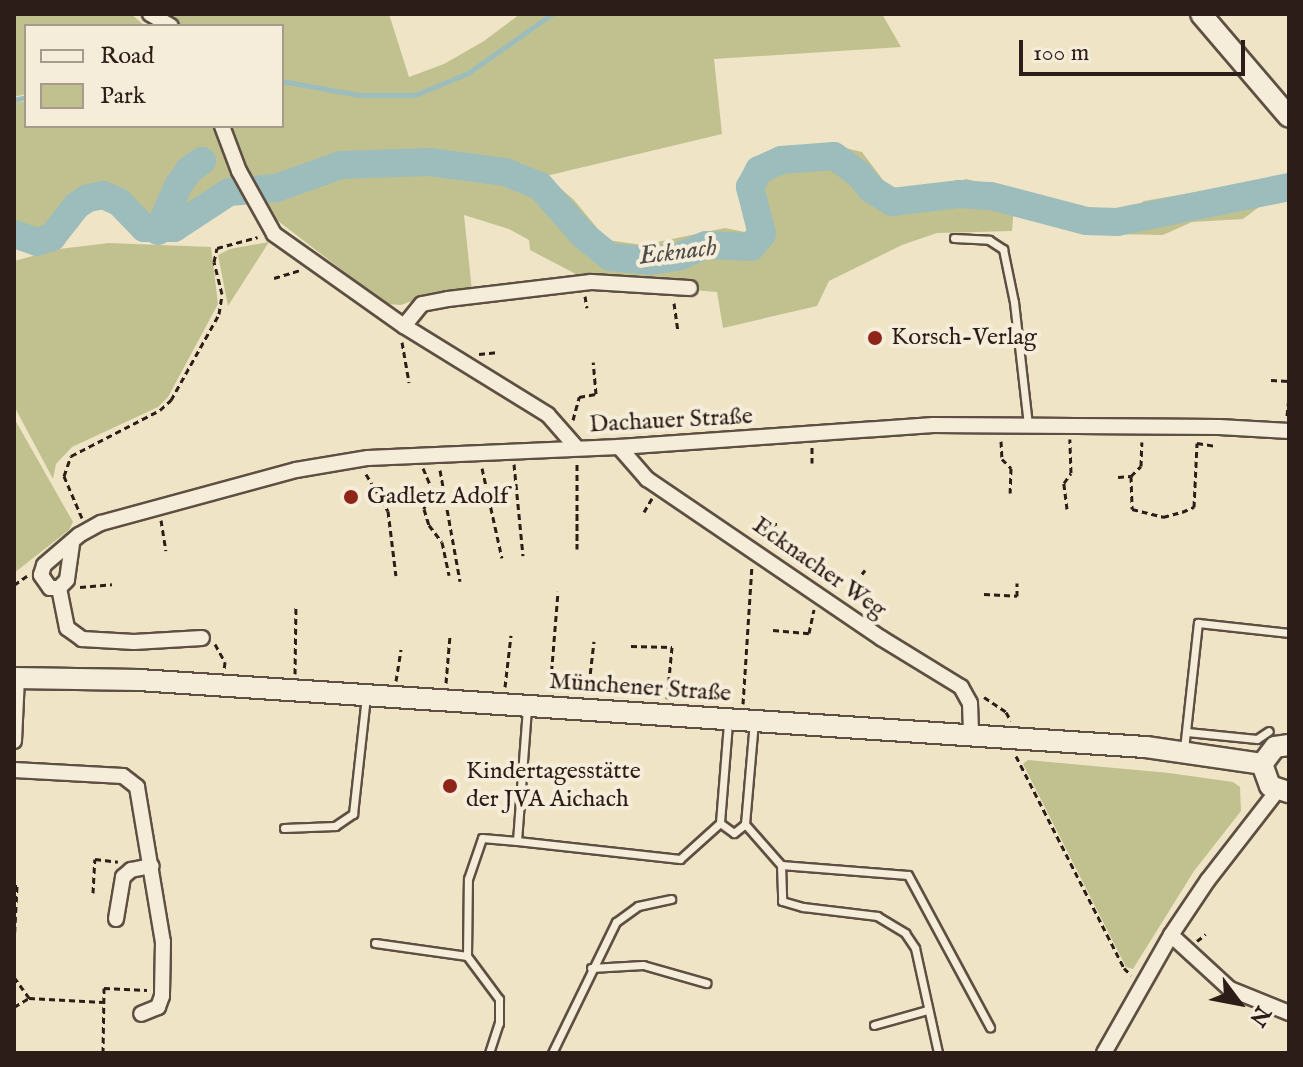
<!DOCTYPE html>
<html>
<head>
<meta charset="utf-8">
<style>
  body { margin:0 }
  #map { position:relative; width:1303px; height:1067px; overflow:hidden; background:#efe4c5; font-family:"IM FELL English",serif }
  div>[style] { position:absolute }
  .green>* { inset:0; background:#c1c18f }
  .stream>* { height:5px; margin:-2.5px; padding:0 2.5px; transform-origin:2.5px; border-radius:2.5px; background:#9cbdbb }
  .river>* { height:28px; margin:-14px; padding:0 14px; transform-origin:14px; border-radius:14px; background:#9cbdbb }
  .path>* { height:3px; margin-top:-1.5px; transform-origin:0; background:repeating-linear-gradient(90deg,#2d1d18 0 6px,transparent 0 10px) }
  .roads { filter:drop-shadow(2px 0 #5e4f43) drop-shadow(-2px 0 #5e4f43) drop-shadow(0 2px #5e4f43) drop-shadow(0 -2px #5e4f43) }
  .lane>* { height:7px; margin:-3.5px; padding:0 3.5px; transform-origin:3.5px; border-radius:3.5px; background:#f5edd9 }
  .street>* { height:14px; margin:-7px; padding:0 7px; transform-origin:7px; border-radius:7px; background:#f5edd9 }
  .secondary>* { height:20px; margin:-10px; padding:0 10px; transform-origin:10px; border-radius:10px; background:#f5edd9 }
  .dots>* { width:22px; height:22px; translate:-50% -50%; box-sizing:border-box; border:4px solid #f5edd9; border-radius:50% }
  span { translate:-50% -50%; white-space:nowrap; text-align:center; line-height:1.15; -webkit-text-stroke:8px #f5edd9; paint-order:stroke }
  .poi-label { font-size:24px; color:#2d1d18 }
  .left { translate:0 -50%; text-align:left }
  .street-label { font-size:24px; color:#2d1d18 }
  .water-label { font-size:26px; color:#4e4d49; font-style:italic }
  .frame { position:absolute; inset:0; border:16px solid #2d1d18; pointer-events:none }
  .legend { position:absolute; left:24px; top:24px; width:260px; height:104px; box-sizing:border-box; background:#f5edd9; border:2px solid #a59a8c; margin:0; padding:10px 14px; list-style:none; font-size:24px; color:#2d1d18 }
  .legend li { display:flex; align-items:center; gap:16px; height:40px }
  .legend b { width:40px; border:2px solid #a59a8c }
  .north { position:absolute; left:1199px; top:963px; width:80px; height:80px; -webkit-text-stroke:6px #f5edd9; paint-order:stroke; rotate:122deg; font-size:22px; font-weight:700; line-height:32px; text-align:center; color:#2d1d18 }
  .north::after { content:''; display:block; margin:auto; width:28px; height:36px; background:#2d1d18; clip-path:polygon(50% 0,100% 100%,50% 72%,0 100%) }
  .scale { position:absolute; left:1019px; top:40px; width:226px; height:36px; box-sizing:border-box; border:4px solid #2d1d18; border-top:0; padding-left:10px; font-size:24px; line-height:28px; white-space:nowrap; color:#2d1d18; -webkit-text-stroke:6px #f5edd9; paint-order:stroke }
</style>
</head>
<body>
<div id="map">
  <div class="green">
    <i style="clip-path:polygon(14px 14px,131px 14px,145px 26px,26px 26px,26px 94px,14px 97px)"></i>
    <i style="clip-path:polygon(162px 14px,389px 14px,409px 77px,444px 64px,484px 41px,520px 14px,882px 14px,901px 47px,714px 59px,722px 134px,546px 176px,574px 200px,607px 240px,643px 245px,725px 228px,745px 232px,751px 221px,741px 191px,747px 167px,797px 150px,837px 146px,862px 152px,892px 192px,909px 195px,966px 179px,1122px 216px,1144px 201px,1289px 176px,1289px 201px,1259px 207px,1243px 219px,1192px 222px,1163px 235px,1113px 234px,1014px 206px,1012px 231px,937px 233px,902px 245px,829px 281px,817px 306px,723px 328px,717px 292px,591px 282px,530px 250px,529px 240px,509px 229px,464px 215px,472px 291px,425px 296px,401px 305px,386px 304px,269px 214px,250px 181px,229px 126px,282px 126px,282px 26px,179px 26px)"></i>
    <i style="clip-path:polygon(26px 101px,26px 126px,214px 126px,236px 180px,220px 186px,177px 220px,168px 215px,193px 176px,211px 163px,213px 155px,205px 153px,173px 176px,168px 196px,149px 221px,126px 195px,105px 187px,82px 188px,67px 201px,60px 221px,49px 233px,38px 237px,24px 233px,14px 225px,14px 103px)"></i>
    <i style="clip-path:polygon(269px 242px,228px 306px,218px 255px,230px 249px)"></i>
    <i style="clip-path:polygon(109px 243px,211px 247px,218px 304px,168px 397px,158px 407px,72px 447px,56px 464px,53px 479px,14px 406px,14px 261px,59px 249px)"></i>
    <i style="clip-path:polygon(14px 418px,73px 522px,69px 530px,14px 573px)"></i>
    <i style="clip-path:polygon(1028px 760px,1169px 773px,1233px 782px,1240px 787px,1241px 811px,1194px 871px,1133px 969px,1126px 967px,1023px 764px)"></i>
  </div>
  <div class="stream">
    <i style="left:282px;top:81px;width:78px;rotate:10.3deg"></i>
    <i style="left:359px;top:95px;width:56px"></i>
    <i style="left:415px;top:95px;width:57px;rotate:-22.5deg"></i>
    <i style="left:468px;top:73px;width:103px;rotate:-35.1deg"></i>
    <i style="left:14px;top:100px;width:12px;rotate:-14deg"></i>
  </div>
  <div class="river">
    <i style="left:158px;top:231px;width:49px;rotate:-66deg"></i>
    <i style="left:178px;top:186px;width:19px;rotate:-55deg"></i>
    <i style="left:189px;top:170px;width:16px;rotate:-35deg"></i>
    <i style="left:14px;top:234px;width:24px;rotate:19deg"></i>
    <i style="left:37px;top:242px;width:16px;rotate:-18deg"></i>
    <i style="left:52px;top:237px;width:39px;rotate:-52deg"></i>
    <i style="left:76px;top:206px;width:14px;rotate:-34deg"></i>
    <i style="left:88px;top:198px;width:15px;rotate:-11deg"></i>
    <i style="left:103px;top:195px;width:17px;rotate:24deg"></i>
    <i style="left:119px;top:202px;width:36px;rotate:46deg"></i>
    <i style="left:144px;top:228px;width:30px"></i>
    <i style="left:174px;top:228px;width:66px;rotate:-33.2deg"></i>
    <i style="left:229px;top:192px;width:47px;rotate:-4.9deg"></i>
    <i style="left:276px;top:188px;width:69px;rotate:-19.5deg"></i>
    <i style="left:341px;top:165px;width:89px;rotate:-1.9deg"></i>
    <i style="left:430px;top:162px;width:76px;rotate:7.6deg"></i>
    <i style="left:505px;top:172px;width:38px;rotate:22deg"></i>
    <i style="left:540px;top:186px;width:65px;rotate:48.7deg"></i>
    <i style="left:583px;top:235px;width:35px;rotate:39deg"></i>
    <i style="left:610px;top:257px;width:40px;rotate:5.7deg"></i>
    <i style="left:650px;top:261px;width:30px;rotate:-9deg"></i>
    <i style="left:680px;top:256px;width:28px;rotate:-23deg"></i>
    <i style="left:706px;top:245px;width:45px;rotate:2.5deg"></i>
    <i style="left:751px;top:247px;width:17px;rotate:-50deg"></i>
    <i style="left:762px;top:234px;width:49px;rotate:-104.3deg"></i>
    <i style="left:750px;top:187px;width:19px;rotate:-62deg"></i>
    <i style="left:759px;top:170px;width:24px;rotate:-24deg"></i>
    <i style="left:781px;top:160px;width:53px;rotate:-4.3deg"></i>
    <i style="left:834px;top:156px;width:31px;rotate:36deg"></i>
    <i style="left:859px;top:174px;width:19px;rotate:51deg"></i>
    <i style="left:871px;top:189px;width:25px;rotate:32deg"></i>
    <i style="left:892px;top:202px;width:67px;rotate:-6.8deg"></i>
    <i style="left:959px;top:194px;width:32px;rotate:4deg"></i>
    <i style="left:991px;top:196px;width:98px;rotate:14.7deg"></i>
    <i style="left:1086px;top:221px;width:31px;rotate:2deg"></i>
    <i style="left:1117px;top:222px;width:176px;rotate:-11.5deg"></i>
  </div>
  <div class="path">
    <i style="left:274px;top:278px;width:28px;rotate:-17deg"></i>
    <i style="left:585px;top:296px;width:12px;rotate:81deg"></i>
    <i style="left:674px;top:303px;width:28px;rotate:82deg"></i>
    <i style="left:402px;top:342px;width:41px;rotate:80.1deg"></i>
    <i style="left:479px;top:354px;width:20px;rotate:-6deg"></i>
    <i style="left:1271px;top:380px;width:18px;rotate:3deg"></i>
    <i style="left:1287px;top:416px;width:20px;rotate:-84deg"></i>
    <i style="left:573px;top:420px;width:24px;rotate:-75deg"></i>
    <i style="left:579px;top:397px;width:17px;rotate:-10deg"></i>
    <i style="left:596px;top:394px;width:32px;rotate:-95deg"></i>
    <i style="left:1001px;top:441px;width:18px;rotate:87deg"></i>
    <i style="left:1002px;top:459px;width:13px;rotate:45deg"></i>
    <i style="left:1011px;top:468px;width:25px;rotate:92deg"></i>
    <i style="left:812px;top:463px;width:16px;rotate:-90deg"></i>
    <i style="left:514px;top:464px;width:92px;rotate:84.4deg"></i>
    <i style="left:577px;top:464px;width:85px;rotate:90deg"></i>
    <i style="left:423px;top:468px;width:21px;rotate:67deg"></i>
    <i style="left:431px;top:487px;width:23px;rotate:108deg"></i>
    <i style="left:424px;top:509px;width:17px;rotate:73deg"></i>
    <i style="left:429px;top:525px;width:21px;rotate:53deg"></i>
    <i style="left:442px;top:542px;width:34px;rotate:78deg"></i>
    <i style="left:482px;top:468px;width:92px;rotate:77.5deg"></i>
    <i style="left:440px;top:470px;width:113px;rotate:79.8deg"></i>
    <i style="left:366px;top:474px;width:43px;rotate:59.3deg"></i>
    <i style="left:388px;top:511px;width:65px;rotate:83deg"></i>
    <i style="left:1131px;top:476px;width:14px;rotate:-45deg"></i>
    <i style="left:1141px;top:466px;width:24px;rotate:-88deg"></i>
    <i style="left:1118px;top:477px;width:13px;rotate:-4deg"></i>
    <i style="left:1131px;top:476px;width:33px;rotate:88deg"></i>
    <i style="left:1132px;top:509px;width:32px;rotate:14deg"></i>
    <i style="left:1163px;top:517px;width:20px;rotate:-15deg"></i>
    <i style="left:1182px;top:512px;width:13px;rotate:-23deg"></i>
    <i style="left:1194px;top:507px;width:64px;rotate:-87.3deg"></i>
    <i style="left:1197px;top:443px;width:20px;rotate:9deg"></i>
    <i style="left:1067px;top:509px;width:26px;rotate:-97deg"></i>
    <i style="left:1064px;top:483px;width:12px;rotate:-55deg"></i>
    <i style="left:1071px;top:473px;width:34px;rotate:-92deg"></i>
    <i style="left:644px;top:512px;width:16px;rotate:-60deg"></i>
    <i style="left:82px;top:518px;width:46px;rotate:-113.2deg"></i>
    <i style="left:64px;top:476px;width:21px;rotate:-71deg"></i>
    <i style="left:71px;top:456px;width:100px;rotate:-27.3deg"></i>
    <i style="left:160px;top:410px;width:15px;rotate:-42deg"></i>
    <i style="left:171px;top:400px;width:98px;rotate:-60.8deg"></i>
    <i style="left:219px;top:314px;width:20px;rotate:-81deg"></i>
    <i style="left:222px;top:294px;width:33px;rotate:-104deg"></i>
    <i style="left:214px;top:262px;width:14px;rotate:-78deg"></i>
    <i style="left:217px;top:248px;width:42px;rotate:-15deg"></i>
    <i style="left:161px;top:520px;width:31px;rotate:81deg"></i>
    <i style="left:761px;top:539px;width:8px;rotate:-76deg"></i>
    <i style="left:763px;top:531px;width:18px;rotate:-29deg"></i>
    <i style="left:862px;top:574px;width:5px;rotate:-53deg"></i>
    <i style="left:14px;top:585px;width:16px;rotate:-35deg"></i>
    <i style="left:80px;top:587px;width:32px;rotate:-5deg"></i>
    <i style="left:984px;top:594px;width:33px;rotate:3deg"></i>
    <i style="left:1017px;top:596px;width:13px;rotate:-90deg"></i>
    <i style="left:773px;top:630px;width:36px;rotate:5deg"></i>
    <i style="left:809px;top:633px;width:24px;rotate:-78deg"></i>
    <i style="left:215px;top:644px;width:21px;rotate:61deg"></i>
    <i style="left:225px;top:662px;width:8px;rotate:97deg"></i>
    <i style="left:631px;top:646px;width:41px;rotate:1.4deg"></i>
    <i style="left:672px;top:647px;width:52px;rotate:95.5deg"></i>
    <i style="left:295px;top:674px;width:68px;rotate:-89.2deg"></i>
    <i style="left:396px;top:681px;width:32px;rotate:-81deg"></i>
    <i style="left:446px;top:683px;width:48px;rotate:-85.2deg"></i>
    <i style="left:505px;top:687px;width:52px;rotate:-83.4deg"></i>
    <i style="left:550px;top:691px;width:100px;rotate:-85.4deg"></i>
    <i style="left:588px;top:693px;width:52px;rotate:-83.4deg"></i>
    <i style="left:984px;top:697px;width:27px;rotate:34deg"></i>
    <i style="left:1006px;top:712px;width:10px;rotate:61deg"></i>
    <i style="left:743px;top:704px;width:139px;rotate:-86.3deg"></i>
    <i style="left:1016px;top:756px;width:238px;rotate:63deg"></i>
    <i style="left:1124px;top:968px;width:10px;rotate:45deg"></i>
    <i style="left:14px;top:886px;width:3px"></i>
    <i style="left:17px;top:886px;width:60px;rotate:92.9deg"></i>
    <i style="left:93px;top:893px;width:34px;rotate:-87deg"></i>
    <i style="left:95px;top:859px;width:23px;rotate:7deg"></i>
    <i style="left:1197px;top:941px;width:11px;rotate:-38deg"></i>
    <i style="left:14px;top:977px;width:26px;rotate:54deg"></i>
    <i style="left:29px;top:998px;width:74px;rotate:3.1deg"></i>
    <i style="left:14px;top:1007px;width:17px;rotate:-31deg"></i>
    <i style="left:103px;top:1053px;width:65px;rotate:-89.1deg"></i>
    <i style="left:104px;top:988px;width:43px;rotate:2.7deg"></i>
  </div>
  <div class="roads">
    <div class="lane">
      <i style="left:954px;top:238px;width:35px;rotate:3deg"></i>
      <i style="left:989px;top:240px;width:17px;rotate:33deg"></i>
      <i style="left:1003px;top:249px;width:54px;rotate:78.3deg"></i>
      <i style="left:1014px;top:302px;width:124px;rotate:83.5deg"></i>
      <i style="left:728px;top:723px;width:100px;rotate:94.6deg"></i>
      <i style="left:720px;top:823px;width:17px;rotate:36deg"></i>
      <i style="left:734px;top:833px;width:14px;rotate:-39deg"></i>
      <i style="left:745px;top:824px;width:102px;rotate:-85deg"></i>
      <i style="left:1187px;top:732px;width:70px;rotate:5.7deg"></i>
      <i style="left:1257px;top:739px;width:14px;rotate:-34deg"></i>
      <i style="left:1184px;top:749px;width:127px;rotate:-83.7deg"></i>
      <i style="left:1198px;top:623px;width:92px;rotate:6.3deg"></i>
      <i style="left:745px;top:824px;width:55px;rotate:48.7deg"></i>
      <i style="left:781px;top:865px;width:127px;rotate:4.5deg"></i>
      <i style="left:908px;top:875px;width:173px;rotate:61.7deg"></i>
      <i style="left:284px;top:828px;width:51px;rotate:-2.2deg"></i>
      <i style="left:335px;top:826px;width:22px;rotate:-34deg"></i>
      <i style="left:353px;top:814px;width:118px;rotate:-83.7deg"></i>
      <i style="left:517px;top:841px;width:164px;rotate:6.3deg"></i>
      <i style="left:680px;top:859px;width:54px;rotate:-42deg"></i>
      <i style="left:781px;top:865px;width:36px;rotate:88deg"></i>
      <i style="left:782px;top:901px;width:22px;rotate:16deg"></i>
      <i style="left:803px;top:907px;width:75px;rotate:6.9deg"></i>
      <i style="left:877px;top:916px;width:33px;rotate:31deg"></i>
      <i style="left:905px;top:933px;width:18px;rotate:56deg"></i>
      <i style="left:915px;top:948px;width:107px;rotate:77.6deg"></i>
      <i style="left:375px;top:943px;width:93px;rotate:8deg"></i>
      <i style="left:591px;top:968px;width:52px;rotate:-3.3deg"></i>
      <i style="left:643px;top:965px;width:66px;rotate:15.9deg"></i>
      <i style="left:874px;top:1025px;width:55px;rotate:-15.8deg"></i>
      <i style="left:489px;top:1053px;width:32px;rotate:-72deg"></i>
      <i style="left:499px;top:1023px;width:24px;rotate:-90deg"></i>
      <i style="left:499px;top:999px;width:54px;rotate:-126.7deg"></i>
      <i style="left:467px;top:956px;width:77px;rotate:-89.3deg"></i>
      <i style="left:468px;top:879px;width:43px;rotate:-71.1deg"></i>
      <i style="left:482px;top:838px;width:35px;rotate:5deg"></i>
      <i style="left:517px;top:841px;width:133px;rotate:-85.7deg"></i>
      <i style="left:552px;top:1053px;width:146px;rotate:-64deg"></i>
      <i style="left:616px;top:922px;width:27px;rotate:-36deg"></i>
      <i style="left:638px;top:906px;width:34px;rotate:-12deg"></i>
    </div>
    <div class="street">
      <i style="left:150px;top:14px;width:24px;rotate:30deg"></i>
      <i style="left:222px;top:126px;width:48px;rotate:69.3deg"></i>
      <i style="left:239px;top:171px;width:72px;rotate:60.9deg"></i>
      <i style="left:274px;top:234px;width:159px;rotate:35.3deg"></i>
      <i style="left:404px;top:326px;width:169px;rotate:31.7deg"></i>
      <i style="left:548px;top:415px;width:44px;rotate:48.7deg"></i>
      <i style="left:404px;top:326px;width:28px;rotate:-51deg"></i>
      <i style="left:422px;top:304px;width:26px;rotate:-11deg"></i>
      <i style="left:448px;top:299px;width:144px;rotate:-6.8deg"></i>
      <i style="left:591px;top:282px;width:99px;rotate:3.5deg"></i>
      <i style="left:619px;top:447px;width:43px;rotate:48.8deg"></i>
      <i style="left:647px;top:479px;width:283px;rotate:34.2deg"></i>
      <i style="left:881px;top:638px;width:94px;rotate:31.5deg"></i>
      <i style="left:961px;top:687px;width:18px;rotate:61deg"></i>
      <i style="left:970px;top:703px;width:33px;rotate:88deg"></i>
      <i style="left:72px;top:544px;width:36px;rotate:98deg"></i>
      <i style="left:67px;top:580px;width:11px;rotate:135deg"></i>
      <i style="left:59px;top:588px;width:9px;rotate:180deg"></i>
      <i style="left:50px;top:588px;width:16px;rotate:-125deg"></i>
      <i style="left:41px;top:575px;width:10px;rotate:-73deg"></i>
      <i style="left:44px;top:565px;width:46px;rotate:-40.6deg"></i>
      <i style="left:79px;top:535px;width:25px;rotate:-29deg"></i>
      <i style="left:101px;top:523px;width:202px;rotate:-15.2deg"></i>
      <i style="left:296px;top:470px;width:73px;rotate:-9.5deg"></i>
      <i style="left:368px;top:458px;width:251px;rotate:-2.5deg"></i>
      <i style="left:619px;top:447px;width:315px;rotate:-4deg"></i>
      <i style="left:933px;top:425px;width:286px;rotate:0.4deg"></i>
      <i style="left:1219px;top:427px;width:70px;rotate:3.3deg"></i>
      <i style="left:59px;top:588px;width:41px;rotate:78.7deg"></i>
      <i style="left:67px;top:628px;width:19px;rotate:36deg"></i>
      <i style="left:82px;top:639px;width:52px;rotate:3.3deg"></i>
      <i style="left:134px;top:642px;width:68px;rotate:-3.4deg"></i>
      <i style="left:14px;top:741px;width:63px;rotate:-87.3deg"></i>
      <i style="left:14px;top:770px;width:109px;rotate:3.2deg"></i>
      <i style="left:123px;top:776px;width:18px;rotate:38deg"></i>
      <i style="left:137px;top:787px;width:157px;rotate:80.5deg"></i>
      <i style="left:163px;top:942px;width:54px;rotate:91.1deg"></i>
      <i style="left:162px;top:996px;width:12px;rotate:110deg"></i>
      <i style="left:158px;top:1007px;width:18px;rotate:158deg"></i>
      <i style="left:116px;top:919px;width:43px;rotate:-80.5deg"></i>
      <i style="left:123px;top:877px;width:11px;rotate:-41deg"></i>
      <i style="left:131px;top:870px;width:21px;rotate:-11deg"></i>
      <i style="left:1171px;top:935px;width:80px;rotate:42.5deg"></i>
      <i style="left:1230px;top:989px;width:64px;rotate:22.1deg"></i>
      <i style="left:1104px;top:1053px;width:136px;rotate:-60.4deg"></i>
      <i style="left:1171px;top:935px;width:66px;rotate:-56.1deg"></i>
      <i style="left:1208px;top:880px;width:113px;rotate:-52.2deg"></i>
    </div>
    <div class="secondary">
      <i style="left:1201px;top:14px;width:135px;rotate:49.5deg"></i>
      <i style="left:14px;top:678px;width:125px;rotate:0.9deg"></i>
      <i style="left:139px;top:680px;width:1009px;rotate:3.81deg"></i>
      <i style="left:1146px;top:747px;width:117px;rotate:8.3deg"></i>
      <i style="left:1289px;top:745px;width:14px;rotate:172deg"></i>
      <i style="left:1275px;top:747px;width:21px;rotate:127deg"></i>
      <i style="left:1262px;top:764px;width:23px;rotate:70deg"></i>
      <i style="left:1270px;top:786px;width:20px;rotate:18deg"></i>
    </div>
  </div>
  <div class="dots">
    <i style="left:875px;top:338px;background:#8f2418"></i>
    <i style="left:351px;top:497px;background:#8f2418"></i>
    <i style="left:450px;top:786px;background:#8f2418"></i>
  </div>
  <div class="poi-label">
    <span class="left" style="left:891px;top:338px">Korsch-Verlag</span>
    <span class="left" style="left:367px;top:497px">Gadletz Adolf</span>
    <span class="left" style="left:466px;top:786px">Kindertagesstätte<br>der JVA Aichach</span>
  </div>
  <div class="street-label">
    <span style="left:671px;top:421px;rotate:-3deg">Dachauer Straße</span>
    <span style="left:819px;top:568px;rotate:35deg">Ecknacher Weg</span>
    <span style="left:640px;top:688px;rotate:4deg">Münchener Straße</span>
  </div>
  <div class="water-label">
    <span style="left:678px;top:252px;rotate:-7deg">Ecknach</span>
  </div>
  <div class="frame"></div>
  <ul class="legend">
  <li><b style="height:10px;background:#f5edd9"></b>Road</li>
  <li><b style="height:22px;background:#c1c18f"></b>Park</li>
  </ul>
  <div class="north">N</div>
  <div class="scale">100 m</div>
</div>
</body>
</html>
